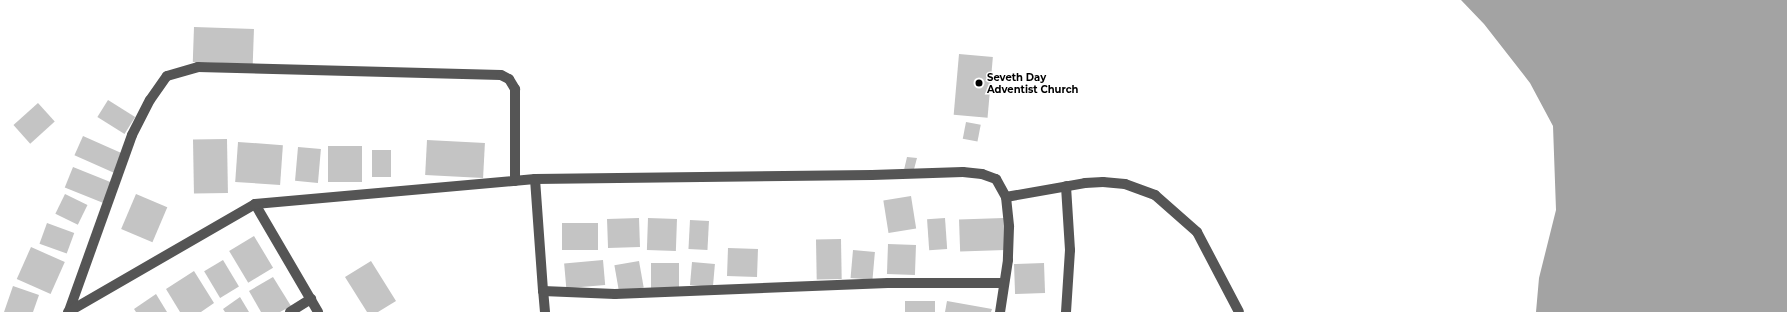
<!DOCTYPE html>
<html>
<head>
<meta charset="utf-8">
<style>
  body { margin:0 }
  #map { position:relative; width:1787px; height:312px; overflow:hidden; background:#fff; font-family:Montserrat,sans-serif }
  div>[style] { position:absolute }
  .water>* { inset:0; background:#a3a3a3 }
  .building>* { inset:0; background:#c4c4c4; transform-origin:0 0 }
  .minor>* { height:10px; margin:-5px; padding:0 5px; transform-origin:5px; border-radius:5px; background:#555 }
  .dots>* { width:11px; height:11px; translate:-50% -50%; box-sizing:border-box; border:2px solid #fff; border-radius:50% }
  span { translate:-50% -50%; white-space:nowrap; text-align:center; line-height:1.15; -webkit-text-stroke:3px #fff; paint-order:stroke }
  .poi-label { font-size:10px; color:#000; font-weight:700 }
  .left { translate:0 -50%; text-align:left }
</style>
</head>
<body>
<div id="map">
  <div class="water">
    <i style="clip-path:polygon(1461px 0,1787px 0,1787px 312px,1536px 312px,1539px 278px,1556px 210px,1553px 126px,1530px 83px,1484px 24px)"></i>
  </div>
  <div class="building">
    <i style="left:194px;top:27px;width:60px;height:35px;rotate:2deg"></i>
    <i style="left:959px;top:54px;width:34px;height:61px;rotate:5deg"></i>
    <i style="left:108px;top:100px;width:32px;height:20px;rotate:32deg"></i>
    <i style="left:38px;top:103px;width:25px;height:33px;rotate:48deg"></i>
    <i style="left:966px;top:122px;width:15px;height:17px;rotate:11deg"></i>
    <i style="left:83px;top:136px;width:45px;height:21px;rotate:24deg"></i>
    <i style="left:227px;top:139px;width:54px;height:34px;rotate:89deg"></i>
    <i style="left:427px;top:140px;width:58px;height:35px;rotate:3deg"></i>
    <i style="left:238px;top:142px;width:45px;height:40px;rotate:4deg"></i>
    <i style="left:328px;top:146px;width:34px;height:36px"></i>
    <i style="left:298px;top:147px;width:23px;height:34px;rotate:5deg"></i>
    <i style="left:372px;top:150px;width:19px;height:27px"></i>
    <i style="clip-path:polygon(907px 157px,917px 158px,913px 173px,904px 170px)"></i>
    <i style="left:73px;top:167px;width:43px;height:22px;rotate:22deg"></i>
    <i style="left:65px;top:194px;width:25px;height:22px;rotate:26deg"></i>
    <i style="left:136px;top:194px;width:34px;height:38px;rotate:23deg"></i>
    <i style="left:911px;top:196px;width:33px;height:28px;rotate:81deg"></i>
    <i style="left:639px;top:218px;width:29px;height:32px;rotate:88deg"></i>
    <i style="left:648px;top:218px;width:29px;height:32px;rotate:2deg"></i>
    <i style="left:945px;top:218px;width:31px;height:18px;rotate:86deg"></i>
    <i style="left:1004px;top:218px;width:32px;height:45px;rotate:88deg"></i>
    <i style="left:690px;top:220px;width:19px;height:29px;rotate:3deg"></i>
    <i style="left:47px;top:223px;width:29px;height:22px;rotate:20deg"></i>
    <i style="left:562px;top:223px;width:36px;height:27px"></i>
    <i style="left:254px;top:236px;width:37px;height:29px;rotate:59deg"></i>
    <i style="left:841px;top:239px;width:40px;height:25px;rotate:89deg"></i>
    <i style="left:888px;top:244px;width:28px;height:30px;rotate:2deg"></i>
    <i style="left:31px;top:247px;width:37px;height:35px;rotate:24deg"></i>
    <i style="left:728px;top:248px;width:30px;height:28px;rotate:2deg"></i>
    <i style="left:853px;top:250px;width:22px;height:28px;rotate:5deg"></i>
    <i style="left:223px;top:260px;width:31px;height:22px;rotate:59deg"></i>
    <i style="left:603px;top:260px;width:25px;height:39px;rotate:85deg"></i>
    <i style="clip-path:polygon(371px 261px,396px 301px,378px 312px,367px 312px,345px 277px)"></i>
    <i style="left:639px;top:261px;width:27px;height:25px;rotate:80deg"></i>
    <i style="left:692px;top:262px;width:23px;height:23px;rotate:5deg"></i>
    <i style="left:651px;top:263px;width:28px;height:26px"></i>
    <i style="left:1044px;top:263px;width:30px;height:30px;rotate:88deg"></i>
    <i style="clip-path:polygon(194px 271px,214px 303px,201px 312px,180px 312px,166px 289px)"></i>
    <i style="clip-path:polygon(273px 277px,291px 306px,280px 312px,261px 312px,249px 291px)"></i>
    <i style="clip-path:polygon(13px 286px,39px 295px,33px 312px,4px 312px)"></i>
    <i style="clip-path:polygon(156px 294px,167px 312px,136px 312px,134px 309px)"></i>
    <i style="clip-path:polygon(240px 297px,249px 312px,225px 312px,223px 309px)"></i>
    <i style="left:905px;top:301px;width:30px;height:11px"></i>
    <i style="clip-path:polygon(947px 301px,992px 309px,991px 312px,945px 312px)"></i>
  </div>
  <div class="minor">
    <i style="left:535px;top:179px;width:112px;rotate:85.9deg"></i>
    <i style="left:1006px;top:197px;width:80px;rotate:-10deg"></i>
    <i style="left:1085px;top:183px;width:18px;rotate:-3deg"></i>
    <i style="left:1103px;top:182px;width:22px;rotate:5deg"></i>
    <i style="left:1125px;top:184px;width:32px;rotate:20deg"></i>
    <i style="left:1155px;top:195px;width:56px;rotate:41.4deg"></i>
    <i style="left:1197px;top:232px;width:90px;rotate:62.3deg"></i>
    <i style="left:255px;top:204px;width:125px;rotate:59.7deg"></i>
    <i style="left:69px;top:311px;width:187px;rotate:-70.3deg"></i>
    <i style="left:132px;top:135px;width:39px;rotate:-63deg"></i>
    <i style="left:150px;top:100px;width:29px;rotate:-55deg"></i>
    <i style="left:167px;top:76px;width:32px;rotate:-16deg"></i>
    <i style="left:198px;top:67px;width:303px;rotate:1.5deg"></i>
    <i style="left:501px;top:75px;width:9px;rotate:27deg"></i>
    <i style="left:509px;top:79px;width:12px;rotate:59deg"></i>
    <i style="left:515px;top:89px;width:92px;rotate:90deg"></i>
    <i style="left:68px;top:312px;width:216px;rotate:-30deg"></i>
    <i style="left:255px;top:204px;width:281px;rotate:-5.1deg"></i>
    <i style="left:535px;top:179px;width:337px;rotate:-0.7deg"></i>
    <i style="left:872px;top:175px;width:91px;rotate:-1.9deg"></i>
    <i style="left:963px;top:172px;width:19px;rotate:6deg"></i>
    <i style="left:982px;top:174px;width:15px;rotate:20deg"></i>
    <i style="left:996px;top:179px;width:21px;rotate:61deg"></i>
    <i style="left:1006px;top:197px;width:30px;rotate:84deg"></i>
    <i style="left:1009px;top:227px;width:33px;rotate:92deg"></i>
    <i style="left:1008px;top:260px;width:53px;rotate:98.7deg"></i>
    <i style="left:290px;top:312px;width:25px;rotate:-32deg"></i>
    <i style="left:545px;top:312px;width:21px;rotate:-95deg"></i>
    <i style="left:543px;top:291px;width:72px;rotate:2.4deg"></i>
    <i style="left:615px;top:294px;width:273px;rotate:-2.3deg"></i>
    <i style="left:888px;top:283px;width:116px"></i>
    <i style="left:1066px;top:312px;width:62px;rotate:-86.3deg"></i>
    <i style="left:1070px;top:250px;width:64px;rotate:-93.6deg"></i>
  </div>
  <div class="dots">
    <i style="left:979px;top:83px;background:#000"></i>
  </div>
  <div class="poi-label">
    <span class="left" style="left:987px;top:83px">Seveth Day<br>Adventist Church</span>
  </div>
</div>
</body>
</html>
